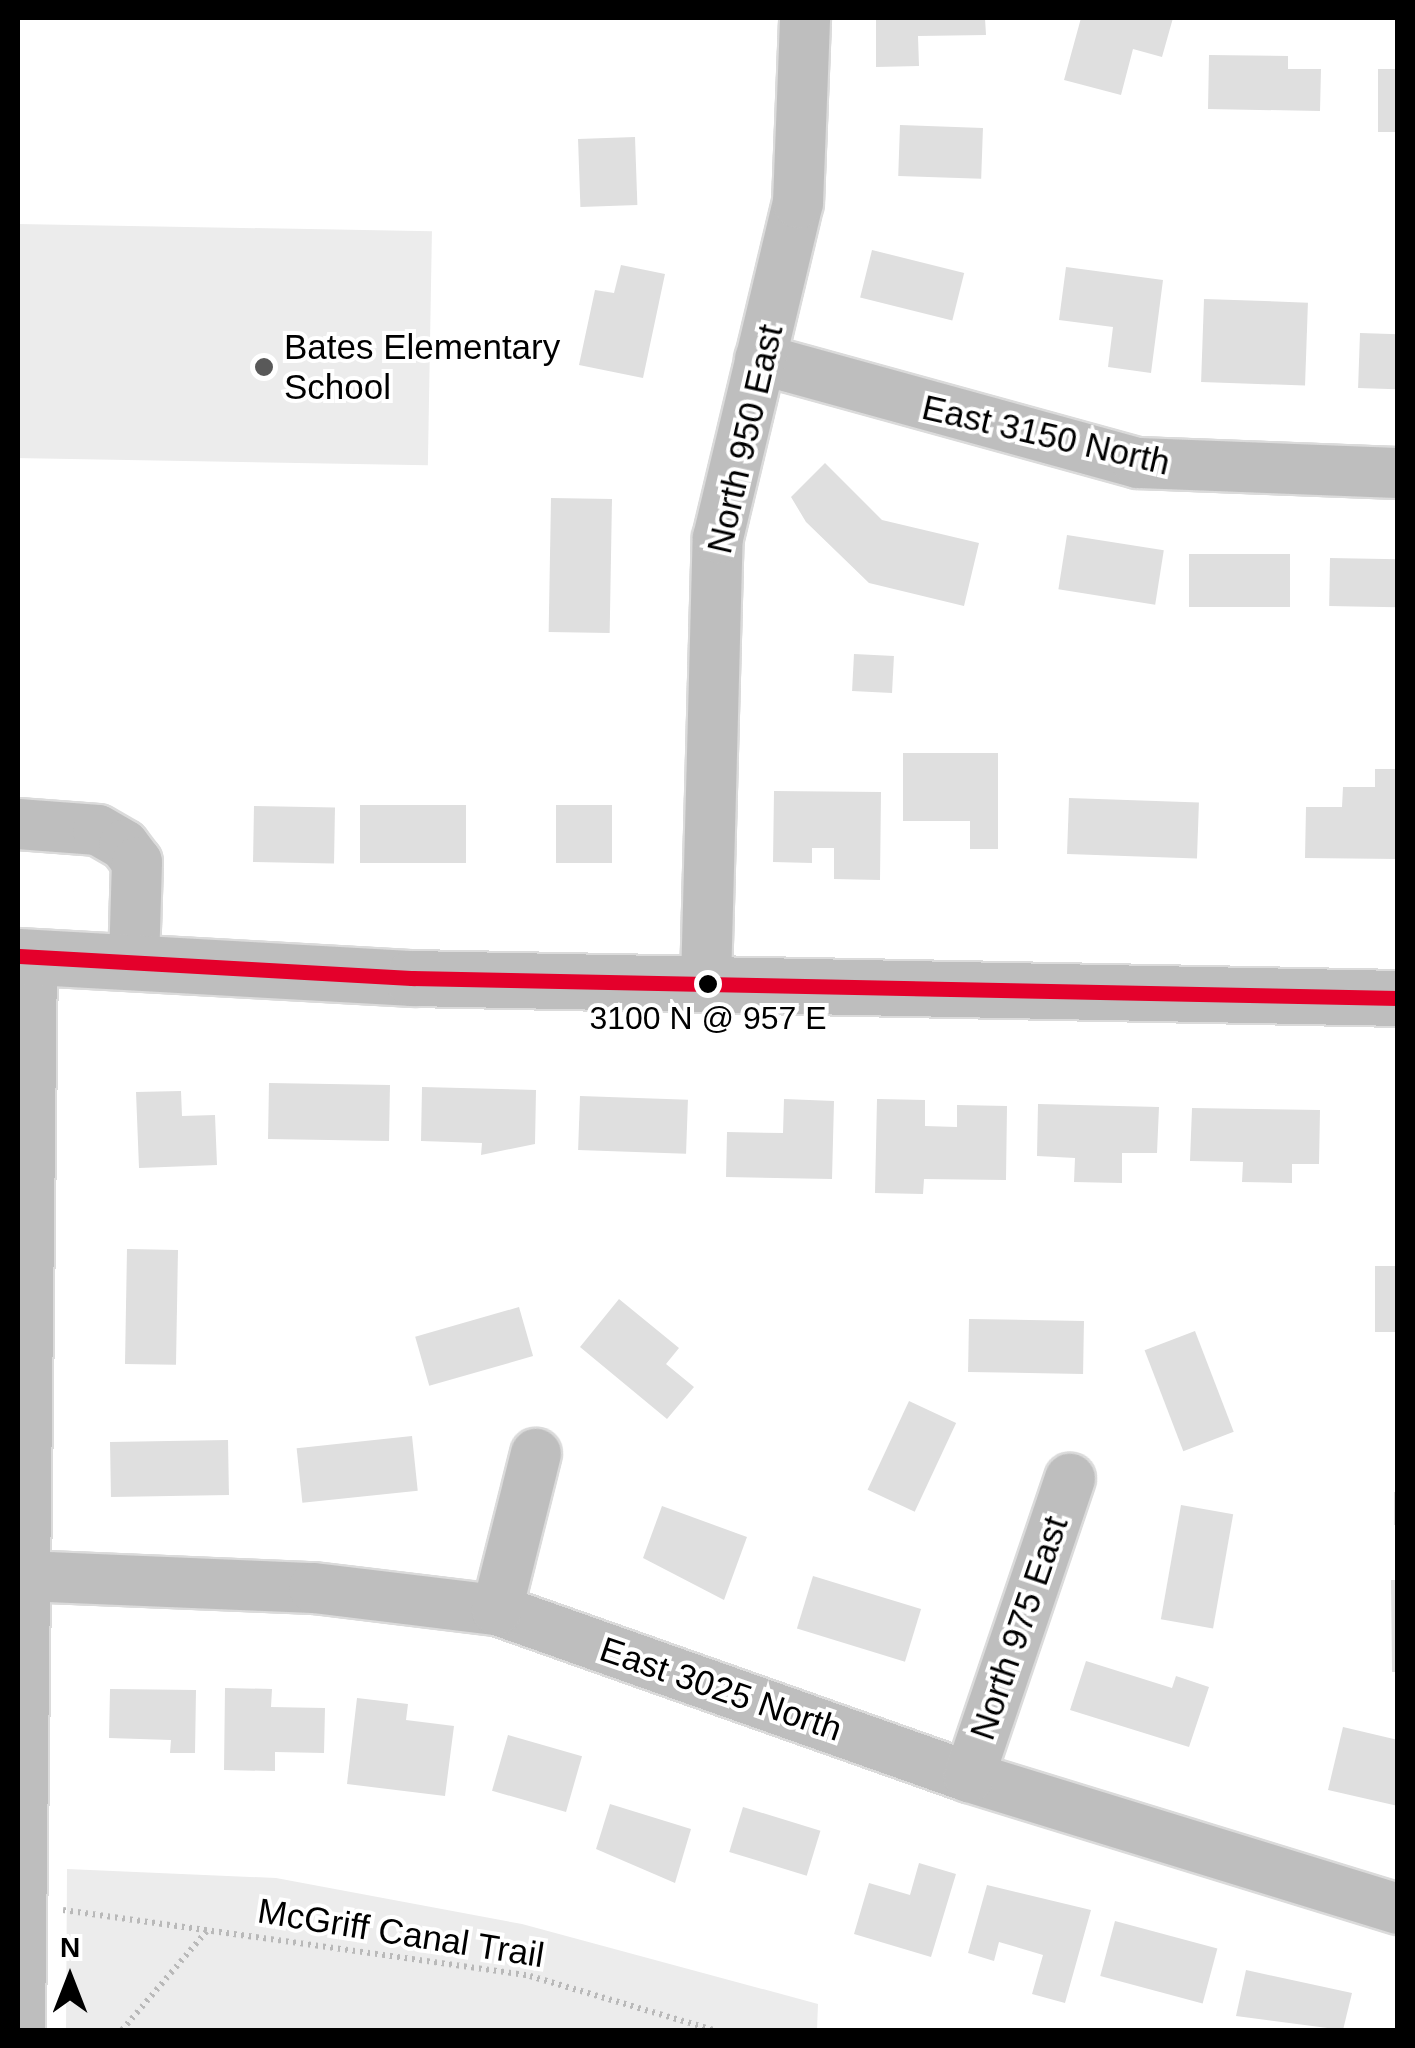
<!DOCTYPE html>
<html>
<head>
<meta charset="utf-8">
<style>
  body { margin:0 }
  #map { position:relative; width:1415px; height:2048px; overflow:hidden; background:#fff; font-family:Helvetica,sans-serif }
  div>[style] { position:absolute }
  .green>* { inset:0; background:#ececec; transform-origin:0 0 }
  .building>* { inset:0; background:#dfdfdf; transform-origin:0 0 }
  .path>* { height:6px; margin-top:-3px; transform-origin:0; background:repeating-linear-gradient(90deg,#b9b9b9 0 2.5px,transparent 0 7.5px) }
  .roads { filter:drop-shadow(2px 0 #dbdbdb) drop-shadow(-2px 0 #dbdbdb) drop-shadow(0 2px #dbdbdb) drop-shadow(0 -2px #dbdbdb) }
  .minor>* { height:50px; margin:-25px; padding:0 25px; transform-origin:25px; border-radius:25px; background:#bebebe }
  .major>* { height:55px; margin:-27.5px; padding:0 27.5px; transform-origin:27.5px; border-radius:27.5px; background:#bebebe }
  .bus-1>* { height:15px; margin:-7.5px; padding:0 7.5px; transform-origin:7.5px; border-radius:7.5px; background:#e4002b }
  .dots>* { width:28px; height:28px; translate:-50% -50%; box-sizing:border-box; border:5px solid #fff; border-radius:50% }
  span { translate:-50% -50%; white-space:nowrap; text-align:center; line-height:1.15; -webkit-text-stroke:8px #fff; paint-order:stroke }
  .bus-label { font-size:32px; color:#000 }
  .poi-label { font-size:35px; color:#000 }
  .left { translate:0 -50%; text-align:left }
  .street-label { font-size:35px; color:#000 }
  .frame { position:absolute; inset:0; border:20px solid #000; pointer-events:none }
  .north { position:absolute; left:20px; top:1928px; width:100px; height:100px; -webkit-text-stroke:8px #fff; paint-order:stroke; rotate:0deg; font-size:28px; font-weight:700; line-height:40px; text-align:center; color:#000 }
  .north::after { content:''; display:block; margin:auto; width:35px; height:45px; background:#000; clip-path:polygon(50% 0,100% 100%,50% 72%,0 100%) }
</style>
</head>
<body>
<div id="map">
  <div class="green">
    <i style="left:18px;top:224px;width:414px;height:234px;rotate:1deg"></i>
    <i style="clip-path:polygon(67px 1869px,276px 1878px,522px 1924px,818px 2004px,817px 2030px,66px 2030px)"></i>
  </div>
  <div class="building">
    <i style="clip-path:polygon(876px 18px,985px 18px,986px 35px,918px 36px,919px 66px,876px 67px)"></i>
    <i style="clip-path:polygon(1081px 18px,1173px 18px,1162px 57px,1133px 49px,1121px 95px,1064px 80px)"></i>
    <i style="clip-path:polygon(1209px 55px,1288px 56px,1288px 69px,1321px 69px,1320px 111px,1208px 109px)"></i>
    <i style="left:1378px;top:69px;width:20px;height:63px"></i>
    <i style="left:900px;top:125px;width:83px;height:51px;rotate:2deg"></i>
    <i style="left:635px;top:137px;width:68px;height:57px;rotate:88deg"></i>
    <i style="left:872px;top:250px;width:95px;height:49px;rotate:14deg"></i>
    <i style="clip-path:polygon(621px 265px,665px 274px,643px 378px,579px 365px,595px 290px,614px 293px)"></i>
    <i style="clip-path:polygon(1066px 267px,1163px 280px,1151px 373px,1108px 367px,1113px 327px,1059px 320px)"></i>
    <i style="left:1204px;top:299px;width:104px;height:83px;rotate:2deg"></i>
    <i style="left:1360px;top:333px;width:38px;height:55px;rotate:2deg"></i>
    <i style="clip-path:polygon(825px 463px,882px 520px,979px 543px,964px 606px,869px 583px,806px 522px,791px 497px)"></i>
    <i style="left:551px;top:498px;width:61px;height:134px;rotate:1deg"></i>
    <i style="left:1067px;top:535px;width:98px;height:55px;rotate:9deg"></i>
    <i style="left:1290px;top:554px;width:53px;height:101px;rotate:90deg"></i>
    <i style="left:1330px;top:558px;width:68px;height:48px;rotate:1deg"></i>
    <i style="left:854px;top:654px;width:40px;height:37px;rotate:3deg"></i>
    <i style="clip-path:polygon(903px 753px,998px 753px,998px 849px,970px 849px,970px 821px,903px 821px)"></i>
    <i style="clip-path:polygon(1375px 769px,1398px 769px,1398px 859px,1305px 858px,1306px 807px,1342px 807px,1343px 787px,1375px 787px)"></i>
    <i style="clip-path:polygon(774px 791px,881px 792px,880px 880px,834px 879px,834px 848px,812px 848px,812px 863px,773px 862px)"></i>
    <i style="left:1069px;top:798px;width:130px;height:56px;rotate:2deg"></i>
    <i style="left:360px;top:805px;width:106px;height:58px"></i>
    <i style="left:612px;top:805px;width:58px;height:56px;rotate:90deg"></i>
    <i style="left:254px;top:806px;width:81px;height:56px;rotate:1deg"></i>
    <i style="left:269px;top:1083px;width:121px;height:56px;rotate:1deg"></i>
    <i style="clip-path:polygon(422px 1087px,536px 1090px,535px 1144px,481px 1155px,482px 1143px,421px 1141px)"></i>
    <i style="clip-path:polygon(181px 1091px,182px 1116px,215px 1115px,217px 1165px,139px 1168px,136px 1092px)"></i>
    <i style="left:580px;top:1096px;width:108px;height:54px;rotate:2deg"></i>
    <i style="clip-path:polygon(784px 1099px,834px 1101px,832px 1179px,726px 1177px,727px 1132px,783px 1133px)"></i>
    <i style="clip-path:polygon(877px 1099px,925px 1100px,925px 1126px,957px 1127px,957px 1105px,1007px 1106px,1006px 1180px,924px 1179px,923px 1194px,875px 1193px)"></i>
    <i style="clip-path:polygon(1038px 1104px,1159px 1107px,1157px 1153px,1122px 1153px,1122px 1183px,1074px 1182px,1075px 1158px,1037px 1156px)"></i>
    <i style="clip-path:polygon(1192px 1108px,1320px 1110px,1319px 1164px,1292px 1164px,1292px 1183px,1242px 1182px,1243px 1162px,1190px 1161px)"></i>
    <i style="left:127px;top:1249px;width:51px;height:115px;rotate:1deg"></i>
    <i style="left:1375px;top:1266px;width:23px;height:66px"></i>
    <i style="clip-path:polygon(619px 1299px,679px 1348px,666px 1364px,694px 1387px,667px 1419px,580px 1347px)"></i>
    <i style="left:519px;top:1307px;width:51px;height:108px;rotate:74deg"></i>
    <i style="left:969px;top:1319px;width:115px;height:53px;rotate:1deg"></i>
    <i style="left:1195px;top:1331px;width:108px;height:54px;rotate:69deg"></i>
    <i style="left:909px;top:1401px;width:52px;height:98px;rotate:25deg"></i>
    <i style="left:412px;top:1436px;width:55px;height:116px;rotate:84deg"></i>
    <i style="left:228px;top:1440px;width:55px;height:118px;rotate:89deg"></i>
    <i style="left:1394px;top:1492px;width:4px;height:33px"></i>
    <i style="left:1181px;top:1505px;width:53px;height:116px;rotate:10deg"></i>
    <i style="clip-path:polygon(662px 1506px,747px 1537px,724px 1600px,643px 1558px)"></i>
    <i style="left:813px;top:1576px;width:113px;height:55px;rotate:17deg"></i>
    <i style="clip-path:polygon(1391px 1580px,1398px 1580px,1398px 1672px,1392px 1672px)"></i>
    <i style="clip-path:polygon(1086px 1661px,1172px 1688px,1176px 1676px,1209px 1687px,1189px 1747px,1070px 1710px)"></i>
    <i style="clip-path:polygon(225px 1688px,272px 1689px,271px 1707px,325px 1708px,324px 1753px,275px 1752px,275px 1771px,224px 1770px)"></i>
    <i style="clip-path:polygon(110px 1689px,196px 1690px,195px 1753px,170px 1753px,171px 1740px,109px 1738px)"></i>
    <i style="clip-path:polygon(357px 1698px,408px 1704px,406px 1720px,454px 1726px,445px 1796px,347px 1784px)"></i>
    <i style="clip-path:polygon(1343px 1727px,1398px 1740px,1398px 1806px,1328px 1790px)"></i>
    <i style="left:508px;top:1735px;width:77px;height:58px;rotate:16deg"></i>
    <i style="clip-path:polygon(610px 1804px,691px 1829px,675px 1883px,596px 1849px)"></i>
    <i style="left:743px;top:1807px;width:81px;height:47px;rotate:17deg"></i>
    <i style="clip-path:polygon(919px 1863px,956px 1874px,931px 1957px,854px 1934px,869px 1883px,910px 1895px)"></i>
    <i style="clip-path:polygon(987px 1885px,1091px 1910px,1065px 2003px,1032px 1994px,1043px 1955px,999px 1942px,994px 1961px,968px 1953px)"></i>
    <i style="left:1115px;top:1921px;width:106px;height:57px;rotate:15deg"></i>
    <i style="clip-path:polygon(1246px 1970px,1352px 1993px,1343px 2030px,1236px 2016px)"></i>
  </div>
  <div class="path">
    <i style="left:63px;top:1910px;width:472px;rotate:8deg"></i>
    <i style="left:530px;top:1976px;width:191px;rotate:16.4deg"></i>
    <i style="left:122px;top:2030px;width:130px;rotate:-49.4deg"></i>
  </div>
  <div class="roads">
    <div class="minor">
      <i style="left:760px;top:359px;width:392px;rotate:15.4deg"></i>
      <i style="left:1138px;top:463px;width:260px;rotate:2.2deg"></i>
      <i style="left:18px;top:824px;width:80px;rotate:4.3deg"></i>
      <i style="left:98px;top:830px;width:30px;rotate:30deg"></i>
      <i style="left:124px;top:845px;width:21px;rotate:53deg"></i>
      <i style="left:137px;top:862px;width:102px;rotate:91.7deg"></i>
      <i style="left:706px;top:983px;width:445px;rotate:-88.5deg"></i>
      <i style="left:718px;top:538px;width:344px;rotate:-76.6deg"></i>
      <i style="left:798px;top:203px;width:185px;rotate:-87.8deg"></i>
      <i style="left:24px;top:1576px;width:290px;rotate:2.4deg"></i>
      <i style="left:314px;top:1588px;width:184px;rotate:6.9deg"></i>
      <i style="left:497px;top:1610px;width:501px;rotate:19.48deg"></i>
      <i style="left:969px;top:1777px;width:449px;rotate:17.1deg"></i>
      <i style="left:497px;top:1610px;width:161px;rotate:-76deg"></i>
      <i style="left:969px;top:1777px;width:315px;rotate:-71.3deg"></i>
      <i style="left:20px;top:2030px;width:1072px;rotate:-89.36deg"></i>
    </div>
    <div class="major">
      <i style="left:18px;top:956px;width:395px;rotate:3.2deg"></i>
      <i style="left:412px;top:978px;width:986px;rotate:1.16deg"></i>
    </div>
  </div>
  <div class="bus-1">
    <i style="left:18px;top:956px;width:395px;rotate:3.2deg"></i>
    <i style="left:412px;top:978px;width:986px;rotate:1.16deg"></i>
  </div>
  <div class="dots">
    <i style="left:264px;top:367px;background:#595959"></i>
    <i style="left:708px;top:984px;background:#000"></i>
  </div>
  <div class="bus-label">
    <span style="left:708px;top:1018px">3100 N @ 957 E</span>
  </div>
  <div class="poi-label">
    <span class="left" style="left:284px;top:367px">Bates Elementary<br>School</span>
  </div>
  <div class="street-label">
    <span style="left:1046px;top:435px;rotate:13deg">East 3150 North</span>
    <span style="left:745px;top:439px;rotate:-77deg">North 950 East</span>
    <span style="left:1019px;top:1628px;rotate:-71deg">North 975 East</span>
    <span style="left:721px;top:1689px;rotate:19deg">East 3025 North</span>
    <span style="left:401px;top:1933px;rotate:9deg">McGriff Canal Trail</span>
  </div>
  <div class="frame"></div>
  <div class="north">N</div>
</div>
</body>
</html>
